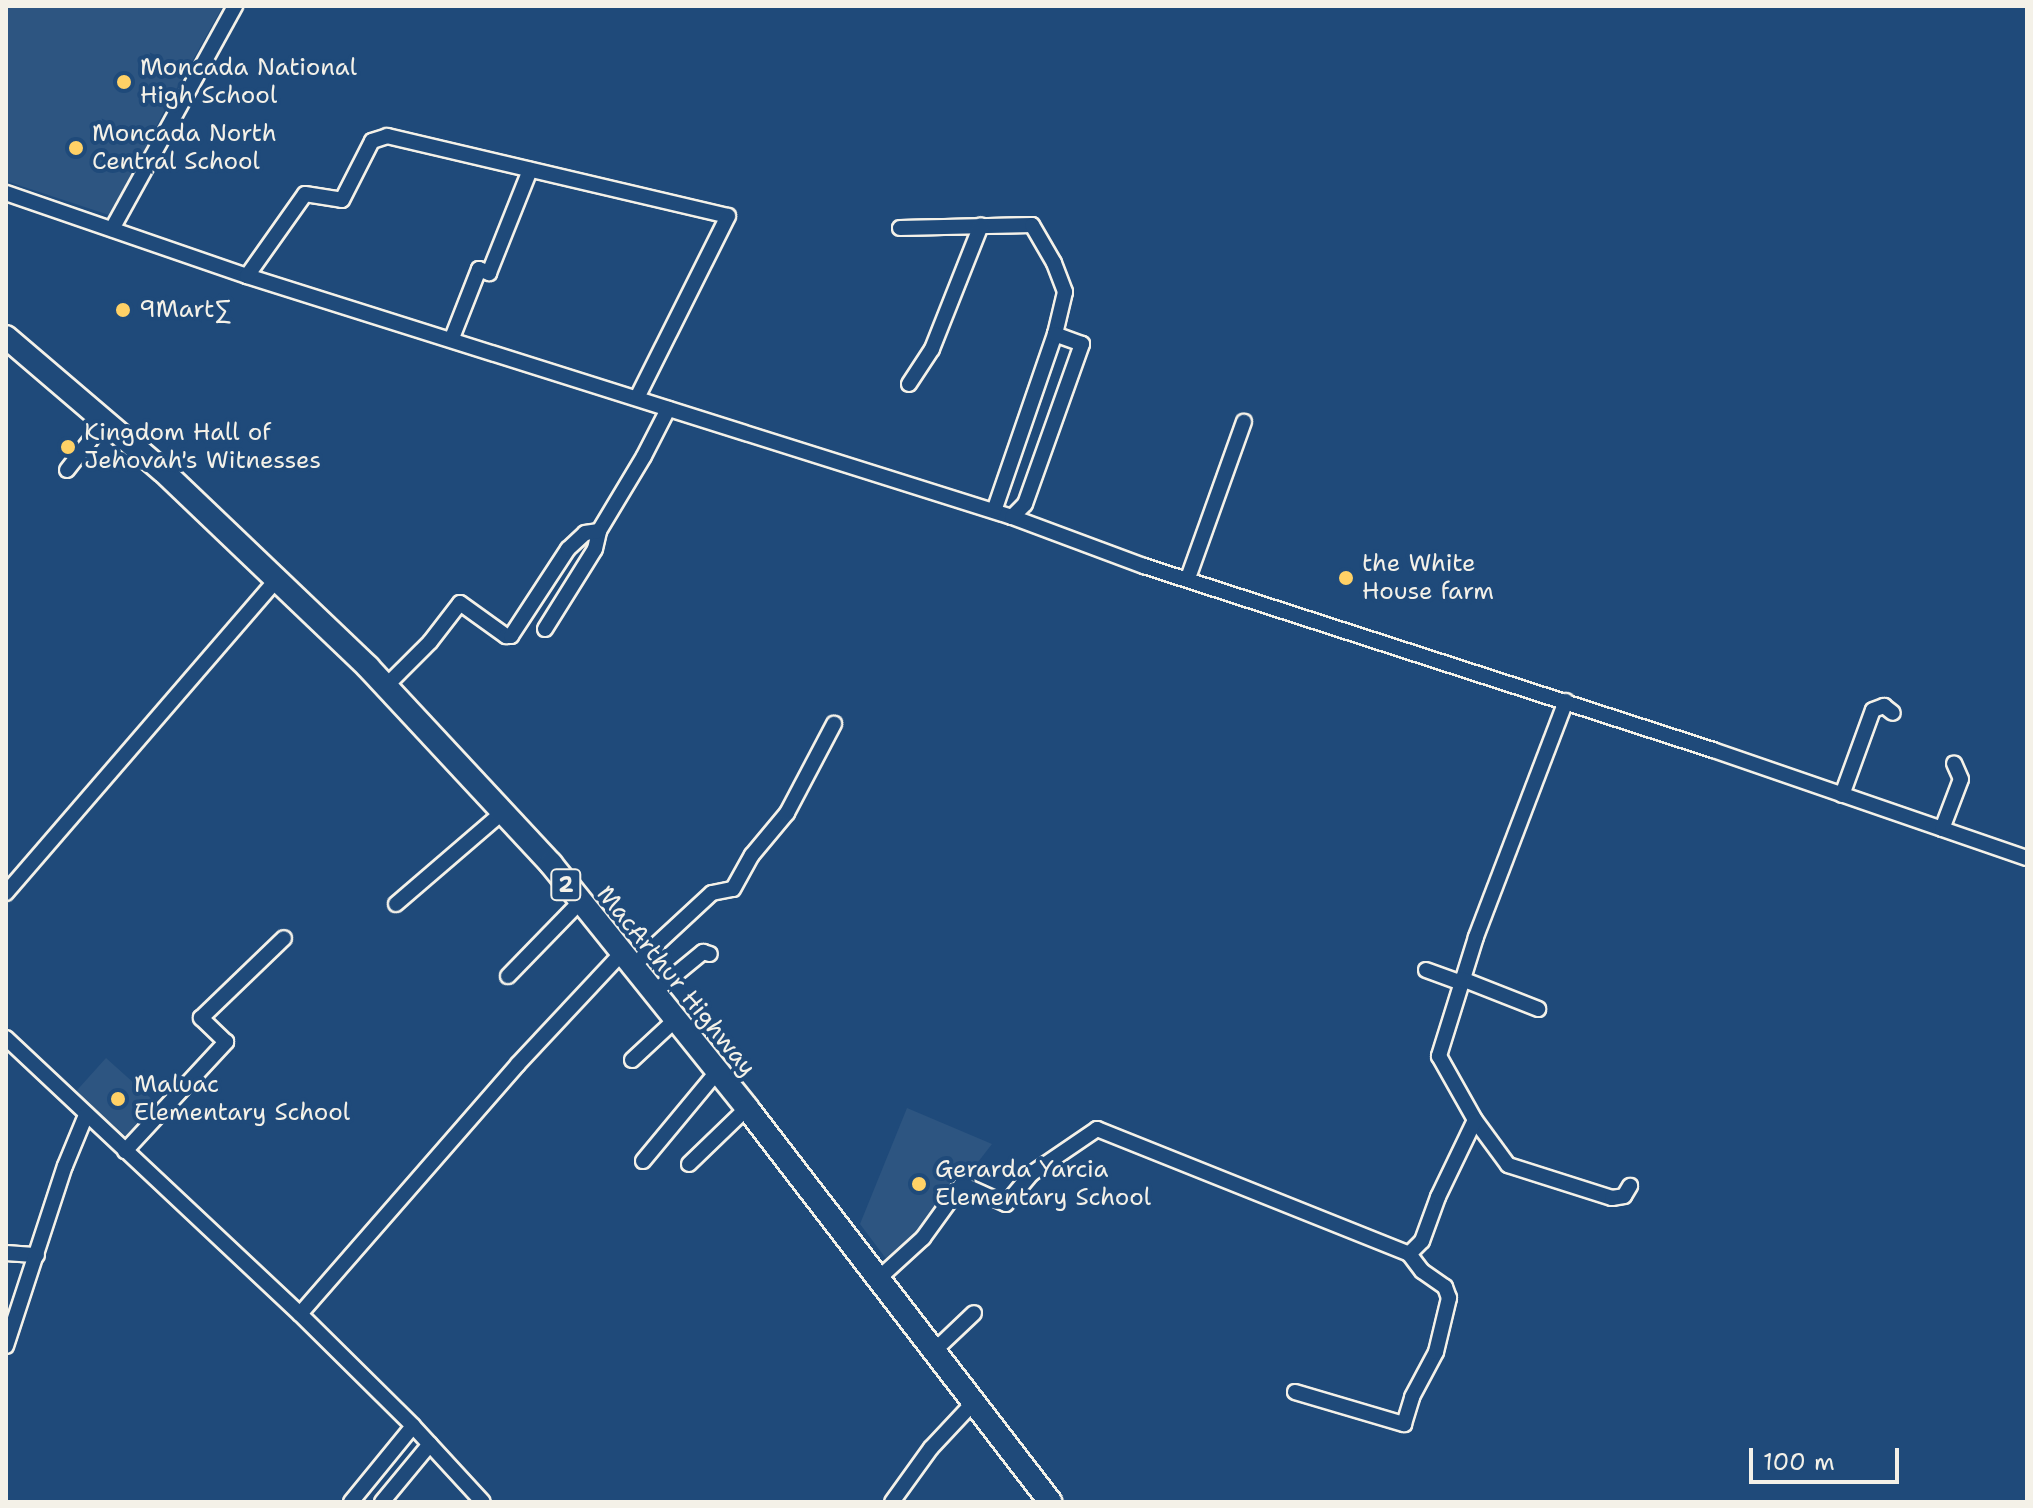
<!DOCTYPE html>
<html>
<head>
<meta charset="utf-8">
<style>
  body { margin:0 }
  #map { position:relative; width:2033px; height:1508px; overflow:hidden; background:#1f4a7a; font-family:"Shantell Sans",sans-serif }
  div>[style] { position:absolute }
  .built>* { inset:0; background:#2d5581; transform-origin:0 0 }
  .roads { filter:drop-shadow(2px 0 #f4f1e8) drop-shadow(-2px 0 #f4f1e8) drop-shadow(0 2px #f4f1e8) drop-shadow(0 -2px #f4f1e8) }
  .minor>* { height:14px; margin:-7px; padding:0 7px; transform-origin:7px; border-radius:7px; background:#1f4a7a }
  .highway>* { height:22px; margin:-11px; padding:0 11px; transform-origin:11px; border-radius:11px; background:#1f4a7a }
  .dots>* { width:22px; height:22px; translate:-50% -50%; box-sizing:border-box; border:4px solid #1f4a7a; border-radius:50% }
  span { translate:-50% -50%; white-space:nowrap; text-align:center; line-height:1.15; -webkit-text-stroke:8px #1f4a7a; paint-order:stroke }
  .shield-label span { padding:2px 6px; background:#1f4a7a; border:2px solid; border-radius:6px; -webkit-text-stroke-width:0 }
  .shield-label { font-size:22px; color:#f4f1e8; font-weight:700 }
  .poi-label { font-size:24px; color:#f4f1e8 }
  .left { translate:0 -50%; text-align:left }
  .street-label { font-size:24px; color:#f4f1e8 }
  .frame { position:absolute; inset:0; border:8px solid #f4f1e8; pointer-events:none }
  .scale { position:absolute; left:1749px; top:1448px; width:150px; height:36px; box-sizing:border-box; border:4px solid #f4f1e8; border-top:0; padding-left:10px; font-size:24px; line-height:28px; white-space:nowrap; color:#f4f1e8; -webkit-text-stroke:6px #1f4a7a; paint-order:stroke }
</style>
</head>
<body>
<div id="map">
  <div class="built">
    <i style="clip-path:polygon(6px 6px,223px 6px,162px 115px,112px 216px,6px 181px)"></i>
    <i style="left:106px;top:1058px;width:73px;height:45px;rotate:42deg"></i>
    <i style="clip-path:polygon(907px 1108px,992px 1144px,910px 1250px,890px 1264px,860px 1224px)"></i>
  </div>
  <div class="roads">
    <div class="minor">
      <i style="left:6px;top:193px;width:255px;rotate:19deg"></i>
      <i style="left:247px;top:276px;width:802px;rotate:17.49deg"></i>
      <i style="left:1012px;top:517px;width:141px;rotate:20.4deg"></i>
      <i style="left:1144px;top:566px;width:598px;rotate:17.92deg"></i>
      <i style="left:1713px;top:750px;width:332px;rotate:19deg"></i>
      <i style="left:900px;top:228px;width:132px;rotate:-1.3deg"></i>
      <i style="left:1032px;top:225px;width:44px;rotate:59.9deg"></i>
      <i style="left:1054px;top:263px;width:31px;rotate:69deg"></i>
      <i style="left:1065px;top:292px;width:43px;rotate:103.4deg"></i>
      <i style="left:1055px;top:334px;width:187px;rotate:109deg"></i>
      <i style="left:112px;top:229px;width:255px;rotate:-61.1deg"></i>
      <i style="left:247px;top:276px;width:100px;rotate:-54.7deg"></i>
      <i style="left:305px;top:194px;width:37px;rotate:9deg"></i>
      <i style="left:342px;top:200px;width:66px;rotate:-63deg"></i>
      <i style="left:372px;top:141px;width:16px;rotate:-18deg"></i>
      <i style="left:387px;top:136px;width:350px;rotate:13.2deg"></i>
      <i style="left:728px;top:216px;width:203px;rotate:116.6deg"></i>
      <i style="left:452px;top:338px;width:74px;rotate:-68.6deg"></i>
      <i style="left:479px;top:269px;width:11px;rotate:22deg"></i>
      <i style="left:489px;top:273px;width:111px;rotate:-68.3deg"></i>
      <i style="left:909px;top:384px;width:42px;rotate:-56.7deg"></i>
      <i style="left:932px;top:349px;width:133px;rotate:-68.4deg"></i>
      <i style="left:67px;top:470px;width:63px;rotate:-52deg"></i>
      <i style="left:1012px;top:517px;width:18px;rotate:-45deg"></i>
      <i style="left:1025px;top:504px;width:170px;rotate:-70.4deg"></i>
      <i style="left:1082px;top:344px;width:29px;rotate:-160deg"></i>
      <i style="left:1188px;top:578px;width:166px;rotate:-70.3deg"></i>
      <i style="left:545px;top:629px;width:94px;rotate:-58deg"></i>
      <i style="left:595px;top:549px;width:18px;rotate:-77deg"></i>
      <i style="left:599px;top:531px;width:87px;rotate:-59deg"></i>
      <i style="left:644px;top:456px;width:53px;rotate:-62.9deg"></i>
      <i style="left:387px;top:685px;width:61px;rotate:-45deg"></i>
      <i style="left:430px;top:642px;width:49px;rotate:-52.4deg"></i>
      <i style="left:460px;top:603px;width:57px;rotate:35.7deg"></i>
      <i style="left:506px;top:636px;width:5px"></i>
      <i style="left:511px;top:636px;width:104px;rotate:-56.8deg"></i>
      <i style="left:568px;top:549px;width:23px;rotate:-43deg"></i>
      <i style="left:585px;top:533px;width:14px;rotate:-8deg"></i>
      <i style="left:1566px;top:701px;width:253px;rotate:110.9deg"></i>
      <i style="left:1476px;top:937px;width:125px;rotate:107.3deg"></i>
      <i style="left:1439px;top:1056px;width:73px;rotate:60.6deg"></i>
      <i style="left:1475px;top:1120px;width:56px;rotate:53.7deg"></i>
      <i style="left:1508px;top:1165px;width:109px;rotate:17.6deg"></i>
      <i style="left:1612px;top:1198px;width:12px;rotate:-9deg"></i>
      <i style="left:1624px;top:1196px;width:12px;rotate:-59deg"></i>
      <i style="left:1842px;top:795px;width:90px;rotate:-70deg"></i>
      <i style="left:1873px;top:710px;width:12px;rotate:-20deg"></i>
      <i style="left:1884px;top:706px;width:11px;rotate:38deg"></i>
      <i style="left:1942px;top:829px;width:53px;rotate:-69.2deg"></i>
      <i style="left:1961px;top:779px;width:17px;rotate:-114deg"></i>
      <i style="left:6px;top:893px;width:413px;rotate:-49.2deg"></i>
      <i style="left:396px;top:904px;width:141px;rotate:-40.7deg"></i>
      <i style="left:632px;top:967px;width:109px;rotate:-42.8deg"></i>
      <i style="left:712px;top:893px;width:21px;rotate:-11deg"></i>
      <i style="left:733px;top:889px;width:39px;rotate:-61deg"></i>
      <i style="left:752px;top:855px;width:55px;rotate:-50.2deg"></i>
      <i style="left:787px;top:813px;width:101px;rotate:-62.2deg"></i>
      <i style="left:1426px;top:970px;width:37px;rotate:20deg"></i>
      <i style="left:508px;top:976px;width:102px;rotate:-45.8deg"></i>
      <i style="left:1462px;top:979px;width:82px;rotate:21.5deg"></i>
      <i style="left:653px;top:993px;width:65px;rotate:-39.4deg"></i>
      <i style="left:703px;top:952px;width:7px;rotate:16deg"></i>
      <i style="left:6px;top:1038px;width:403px;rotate:43.2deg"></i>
      <i style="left:300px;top:1314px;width:159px;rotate:44.7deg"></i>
      <i style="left:413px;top:1426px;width:103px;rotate:47.4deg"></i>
      <i style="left:632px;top:1060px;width:59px;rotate:-42.9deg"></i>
      <i style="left:125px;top:1151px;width:149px;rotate:-47.2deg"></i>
      <i style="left:226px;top:1042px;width:35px;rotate:-136deg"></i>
      <i style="left:201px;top:1018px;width:115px;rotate:-43.9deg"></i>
      <i style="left:643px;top:1161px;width:116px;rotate:-50.3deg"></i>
      <i style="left:689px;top:1164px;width:81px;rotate:-44deg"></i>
      <i style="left:6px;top:1253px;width:31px;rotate:4deg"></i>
      <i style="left:878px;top:1279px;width:61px;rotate:-42.3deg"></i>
      <i style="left:923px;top:1238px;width:67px;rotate:-54.2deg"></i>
      <i style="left:962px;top:1184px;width:48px;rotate:24.4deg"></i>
      <i style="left:1006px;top:1204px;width:39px;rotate:-50deg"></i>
      <i style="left:1031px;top:1174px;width:80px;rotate:-34.3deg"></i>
      <i style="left:1097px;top:1129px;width:336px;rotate:21.8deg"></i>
      <i style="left:1409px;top:1254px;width:18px;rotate:-45deg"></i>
      <i style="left:1422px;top:1241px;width:47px;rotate:-70deg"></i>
      <i style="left:1438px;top:1197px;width:85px;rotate:-64.3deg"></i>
      <i style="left:300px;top:1314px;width:332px;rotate:-48.9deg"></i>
      <i style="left:518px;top:1064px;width:152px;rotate:-46.9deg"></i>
      <i style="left:6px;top:1346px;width:189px;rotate:-71.9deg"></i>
      <i style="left:65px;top:1166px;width:55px;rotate:-67.6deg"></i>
      <i style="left:934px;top:1351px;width:55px;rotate:-43.5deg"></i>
      <i style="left:1295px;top:1392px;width:114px;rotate:16.4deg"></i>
      <i style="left:1404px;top:1424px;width:28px;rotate:-73deg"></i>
      <i style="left:1412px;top:1397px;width:51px;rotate:-61.9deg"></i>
      <i style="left:1436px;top:1352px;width:56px;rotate:-76.5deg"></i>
      <i style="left:1449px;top:1298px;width:12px;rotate:-110deg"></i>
      <i style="left:1445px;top:1287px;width:28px;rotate:-145deg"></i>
      <i style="left:1422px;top:1271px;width:21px;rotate:-127deg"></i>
      <i style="left:351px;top:1502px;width:98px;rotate:-50.8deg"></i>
      <i style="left:382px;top:1502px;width:75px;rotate:-50.4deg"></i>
      <i style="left:892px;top:1502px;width:67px;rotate:-54.2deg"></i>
      <i style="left:931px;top:1448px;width:63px;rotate:-46.9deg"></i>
    </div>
    <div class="highway">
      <i style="left:6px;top:337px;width:206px;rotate:40.5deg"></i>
      <i style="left:163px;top:471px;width:284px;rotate:43.7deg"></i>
      <i style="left:368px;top:667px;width:269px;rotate:47.1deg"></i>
      <i style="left:551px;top:864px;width:313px;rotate:51.2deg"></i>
      <i style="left:747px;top:1108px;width:497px;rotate:52.4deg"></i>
    </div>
  </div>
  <div class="dots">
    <i style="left:124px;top:82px;background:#ffd166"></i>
    <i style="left:76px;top:148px;background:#ffd166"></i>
    <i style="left:123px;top:310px;background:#ffd166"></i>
    <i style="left:68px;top:447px;background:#ffd166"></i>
    <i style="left:1346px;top:578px;background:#ffd166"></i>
    <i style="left:118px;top:1099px;background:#ffd166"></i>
    <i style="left:919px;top:1184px;background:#ffd166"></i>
  </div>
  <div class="shield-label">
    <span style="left:566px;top:885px">2</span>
  </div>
  <div class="poi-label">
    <span class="left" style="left:140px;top:82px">Moncada National<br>High School</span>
    <span class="left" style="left:92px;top:148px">Moncada North<br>Central School</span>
    <span class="left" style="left:139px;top:310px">9Mart∑</span>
    <span class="left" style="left:84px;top:447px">Kingdom Hall of<br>Jehovah's Witnesses</span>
    <span class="left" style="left:1362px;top:578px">the White<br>House farm</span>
    <span class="left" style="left:134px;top:1099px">Maluac<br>Elementary School</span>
    <span class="left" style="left:935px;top:1184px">Gerarda Yarcia<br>Elementary School</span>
  </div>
  <div class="street-label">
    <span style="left:676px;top:981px;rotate:51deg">MacArthur Highway</span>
  </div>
  <div class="frame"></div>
  <div class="scale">100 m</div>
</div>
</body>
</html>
